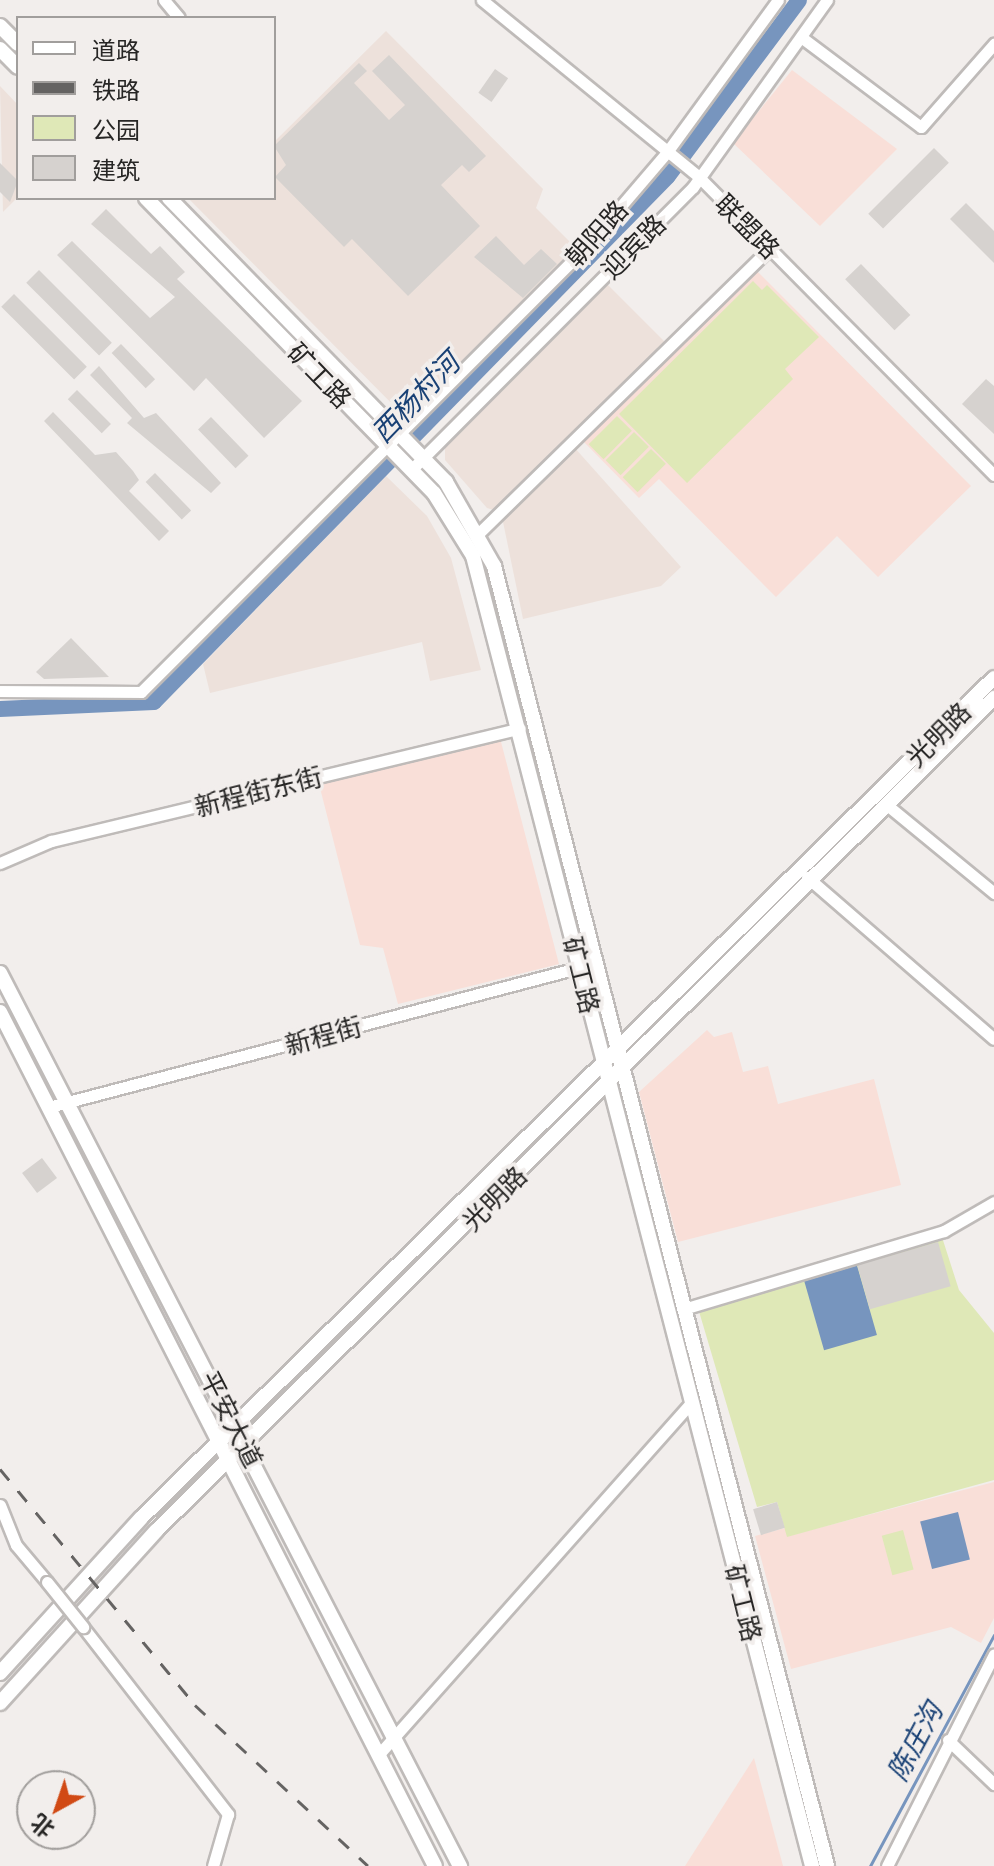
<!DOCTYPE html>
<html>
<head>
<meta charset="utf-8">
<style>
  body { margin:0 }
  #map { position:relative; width:994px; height:1866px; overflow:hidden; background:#f2eeec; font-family:"Exo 2","Noto Sans SC",sans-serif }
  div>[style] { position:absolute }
  .built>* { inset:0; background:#ede1db }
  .education>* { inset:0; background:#f9dfd8 }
  .green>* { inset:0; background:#dfe8b7; transform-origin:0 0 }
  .water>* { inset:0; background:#7795be; transform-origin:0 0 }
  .stream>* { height:3px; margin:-1.5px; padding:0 1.5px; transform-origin:1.5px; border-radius:1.5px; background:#7795be }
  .river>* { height:16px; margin:-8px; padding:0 8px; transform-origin:8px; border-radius:8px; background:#7795be }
  .building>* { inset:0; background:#d6d2cf; transform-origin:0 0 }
  .roads { filter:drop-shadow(2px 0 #bfbbb9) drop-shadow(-2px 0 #bfbbb9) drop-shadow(0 2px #bfbbb9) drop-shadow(0 -2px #bfbbb9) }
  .minor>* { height:11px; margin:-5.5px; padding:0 5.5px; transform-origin:5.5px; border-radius:5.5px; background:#fff }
  .major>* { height:14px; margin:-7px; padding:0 7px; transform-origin:7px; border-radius:7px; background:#fff }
  .rail>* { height:3px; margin-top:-1.5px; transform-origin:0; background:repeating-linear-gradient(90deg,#656362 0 14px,transparent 0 28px) }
  .bridges { filter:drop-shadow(2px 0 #bfbbb9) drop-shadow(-2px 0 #bfbbb9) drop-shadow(0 2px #bfbbb9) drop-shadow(0 -2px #bfbbb9) }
  .minor-bridge>* { height:11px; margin:-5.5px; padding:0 5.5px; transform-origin:5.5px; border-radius:5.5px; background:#fff }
  span { translate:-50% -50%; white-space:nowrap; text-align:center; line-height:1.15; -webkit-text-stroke:7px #f2eeec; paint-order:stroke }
  .street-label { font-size:26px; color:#272625 }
  .water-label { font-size:28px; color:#194175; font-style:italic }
  .legend { position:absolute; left:16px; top:16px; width:260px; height:184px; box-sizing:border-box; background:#f2eeec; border:2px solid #a19e9c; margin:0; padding:10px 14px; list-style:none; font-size:24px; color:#272625 }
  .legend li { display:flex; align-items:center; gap:16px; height:40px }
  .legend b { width:40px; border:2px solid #a19e9c }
  .north { position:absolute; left:16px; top:1770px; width:80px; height:80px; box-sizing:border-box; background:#f2eeec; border:2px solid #a19e9c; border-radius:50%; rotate:220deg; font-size:22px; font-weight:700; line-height:32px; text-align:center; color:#272625 }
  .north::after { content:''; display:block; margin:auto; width:28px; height:36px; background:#d14a15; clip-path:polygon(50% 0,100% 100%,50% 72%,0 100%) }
</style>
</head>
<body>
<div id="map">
  <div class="built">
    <i style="clip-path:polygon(386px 31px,543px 189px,536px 208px,579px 251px,408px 420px,188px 198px,274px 198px,274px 142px)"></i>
    <i style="clip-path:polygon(0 86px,18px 105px,18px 197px,3px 212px)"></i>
    <i style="clip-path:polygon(607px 284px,667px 344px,497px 511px,487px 508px,445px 460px,445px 447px)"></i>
    <i style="clip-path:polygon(574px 447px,681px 567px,661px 586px,523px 619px,502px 517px)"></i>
    <i style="clip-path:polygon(386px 476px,427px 516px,451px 558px,481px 670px,430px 681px,422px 642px,210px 693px,203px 664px)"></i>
  </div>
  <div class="education">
    <i style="clip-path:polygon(792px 70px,897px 149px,820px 226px,733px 143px)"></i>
    <i style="clip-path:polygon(754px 268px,971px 486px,878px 577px,837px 536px,776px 597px,659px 479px,639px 498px,581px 439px)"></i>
    <i style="clip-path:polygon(500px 738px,559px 964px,398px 1004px,383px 948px,360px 945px,319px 784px)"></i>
    <i style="clip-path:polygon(707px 1030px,714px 1037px,732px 1032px,743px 1072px,768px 1066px,778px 1104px,874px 1079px,901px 1185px,678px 1242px,639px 1092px)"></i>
    <i style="clip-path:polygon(994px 1482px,994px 1618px,981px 1643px,951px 1627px,791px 1669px,755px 1536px,785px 1528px,788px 1536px)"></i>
    <i style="clip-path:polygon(754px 1758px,783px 1866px,685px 1866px)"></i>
  </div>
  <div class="green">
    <i style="clip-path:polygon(753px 281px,762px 290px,767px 285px,819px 337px,785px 369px,793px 379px,687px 483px,619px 414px)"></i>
    <i style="left:617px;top:416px;width:21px;height:40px;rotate:45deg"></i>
    <i style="left:634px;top:432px;width:21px;height:40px;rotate:45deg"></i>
    <i style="left:651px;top:449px;width:21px;height:40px;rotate:45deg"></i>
    <i style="clip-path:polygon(941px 1234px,959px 1290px,994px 1333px,994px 1480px,787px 1537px,777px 1502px,757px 1507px,698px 1308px)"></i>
    <i style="left:903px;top:1530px;width:41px;height:22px;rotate:75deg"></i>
  </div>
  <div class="water">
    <i style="left:856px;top:1262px;width:76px;height:55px;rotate:74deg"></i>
    <i style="left:958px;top:1512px;width:49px;height:39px;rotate:76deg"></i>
  </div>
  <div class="stream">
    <i style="left:870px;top:1866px;width:262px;rotate:-61.8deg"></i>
  </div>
  <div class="river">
    <i style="left:0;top:709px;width:154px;rotate:-2.6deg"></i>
    <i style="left:154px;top:702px;width:735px;rotate:-45.66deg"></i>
    <i style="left:668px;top:176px;width:219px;rotate:-53.3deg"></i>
  </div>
  <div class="building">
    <i style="clip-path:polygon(389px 55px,486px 156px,469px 172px,462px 165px,441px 185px,480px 226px,408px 296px,352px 239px,344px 247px,275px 177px,286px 165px,274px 146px,359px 63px,367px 71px,354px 83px,389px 120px,405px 105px,372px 71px)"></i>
    <i style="left:495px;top:69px;width:16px;height:29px;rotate:35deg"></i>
    <i style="left:934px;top:148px;width:21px;height:93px;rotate:45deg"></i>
    <i style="clip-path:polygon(0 163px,18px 181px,10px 202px,0 192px)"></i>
    <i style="clip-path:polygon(966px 203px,994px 231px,994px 263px,950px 219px)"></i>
    <i style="clip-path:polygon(106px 209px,151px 254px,160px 246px,185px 272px,177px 279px,302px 401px,264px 438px,206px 378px,194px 391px,57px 255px,72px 241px,150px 318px,175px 297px,91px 224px)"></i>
    <i style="clip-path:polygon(496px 236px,524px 265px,541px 249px,557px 264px,523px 298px,474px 257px)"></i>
    <i style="left:861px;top:264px;width:71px;height:22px;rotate:46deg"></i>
    <i style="left:39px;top:270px;width:103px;height:18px;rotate:45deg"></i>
    <i style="left:14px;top:294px;width:103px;height:18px;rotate:45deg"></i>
    <i style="left:121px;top:344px;width:49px;height:13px;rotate:46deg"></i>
    <i style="clip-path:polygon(99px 366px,144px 418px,156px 413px,221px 483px,211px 493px,127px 423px,132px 418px,90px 375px)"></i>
    <i style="clip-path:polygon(986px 379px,994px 386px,994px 434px,962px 404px)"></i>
    <i style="left:77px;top:390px;width:48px;height:13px;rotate:45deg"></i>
    <i style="clip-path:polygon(53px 412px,95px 455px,116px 452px,133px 471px,139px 480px,129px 491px,169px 531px,159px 541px,44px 421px)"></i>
    <i style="left:211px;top:417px;width:54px;height:18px;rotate:46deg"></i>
    <i style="left:155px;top:473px;width:52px;height:13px;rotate:46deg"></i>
    <i style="clip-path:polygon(71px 638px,109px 677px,44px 679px,36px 672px)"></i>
    <i style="left:42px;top:1158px;width:25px;height:25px;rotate:53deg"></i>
    <i style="left:938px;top:1242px;width:46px;height:84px;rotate:74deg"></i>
    <i style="left:777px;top:1502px;width:27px;height:25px;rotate:73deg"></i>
  </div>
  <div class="roads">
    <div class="minor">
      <i style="left:164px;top:0;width:23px;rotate:50deg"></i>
      <i style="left:482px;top:0;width:281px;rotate:39.2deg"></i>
      <i style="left:700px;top:178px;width:418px;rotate:45.3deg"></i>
      <i style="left:801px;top:37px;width:150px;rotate:36.9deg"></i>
      <i style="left:921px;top:127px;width:111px;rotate:-48.7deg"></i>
      <i style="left:412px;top:469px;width:398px;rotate:-45.1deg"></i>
      <i style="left:693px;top:187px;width:230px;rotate:-54.4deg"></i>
      <i style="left:480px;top:532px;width:406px;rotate:-44.4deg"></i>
      <i style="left:0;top:691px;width:141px;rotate:0.4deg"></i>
      <i style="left:141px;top:692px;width:629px;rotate:-45deg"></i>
      <i style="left:586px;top:247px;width:125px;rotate:-49.5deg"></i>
      <i style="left:667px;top:152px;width:188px;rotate:-53.9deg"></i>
      <i style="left:887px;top:805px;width:139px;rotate:39.4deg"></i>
      <i style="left:0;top:863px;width:56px;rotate:-23.3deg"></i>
      <i style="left:51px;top:841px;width:482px;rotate:-13.5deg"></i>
      <i style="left:807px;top:877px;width:247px;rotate:40.9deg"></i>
      <i style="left:49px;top:1107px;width:554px;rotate:-14.74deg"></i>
      <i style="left:687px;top:1308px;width:268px;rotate:-16.7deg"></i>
      <i style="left:944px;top:1231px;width:58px;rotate:-30.1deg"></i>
      <i style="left:0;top:1505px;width:43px;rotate:68.2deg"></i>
      <i style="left:16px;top:1545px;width:48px;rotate:50deg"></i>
      <i style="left:83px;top:1627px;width:237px;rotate:52.2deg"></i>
      <i style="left:228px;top:1814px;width:54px;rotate:106.1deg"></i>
      <i style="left:948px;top:1740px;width:64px;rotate:43.7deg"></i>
      <i style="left:380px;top:1753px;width:470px;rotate:-48.4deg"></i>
      <i style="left:887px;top:1866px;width:237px;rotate:-63.2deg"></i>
    </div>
    <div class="major">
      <i style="left:0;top:26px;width:25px;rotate:45deg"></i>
      <i style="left:0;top:49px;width:25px;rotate:45deg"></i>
      <i style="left:146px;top:198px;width:412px;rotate:45.7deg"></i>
      <i style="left:434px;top:493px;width:74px;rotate:58.2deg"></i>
      <i style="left:473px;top:556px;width:1353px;rotate:75.49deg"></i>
      <i style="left:169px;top:198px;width:397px;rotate:45.7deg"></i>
      <i style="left:446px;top:482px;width:97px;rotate:60.3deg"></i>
      <i style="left:494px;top:566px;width:1342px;rotate:75.63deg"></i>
      <i style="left:0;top:973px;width:1005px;rotate:62.75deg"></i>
      <i style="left:0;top:1012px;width:958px;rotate:63.01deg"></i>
      <i style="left:0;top:1673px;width:210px;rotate:-47.7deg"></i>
      <i style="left:141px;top:1518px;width:1197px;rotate:-44.56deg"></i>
      <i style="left:0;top:1703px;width:232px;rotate:-47.8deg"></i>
      <i style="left:156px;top:1531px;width:1182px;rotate:-44.83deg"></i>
    </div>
  </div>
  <div class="rail">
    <i style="left:0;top:1469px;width:306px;rotate:50.4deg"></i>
    <i style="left:195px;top:1705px;width:236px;rotate:42.9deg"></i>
  </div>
  <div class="bridges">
    <div class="minor-bridge">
      <i style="left:47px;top:1582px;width:58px;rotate:51.3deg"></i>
    </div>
  </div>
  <div class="street-label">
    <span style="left:748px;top:226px;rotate:45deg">联盟路</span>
    <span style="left:596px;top:233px;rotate:-48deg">朝阳路</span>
    <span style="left:633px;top:246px;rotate:-45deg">迎宾路</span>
    <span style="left:320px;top:375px;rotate:46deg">矿工路</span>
    <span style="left:938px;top:734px;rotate:-45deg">光明路</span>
    <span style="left:258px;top:791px;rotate:-14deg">新程街东街</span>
    <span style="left:582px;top:975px;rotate:76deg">矿工路</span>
    <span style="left:323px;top:1035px;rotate:-15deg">新程街</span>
    <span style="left:494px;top:1198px;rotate:-45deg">光明路</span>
    <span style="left:232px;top:1419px;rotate:63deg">平安大道</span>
    <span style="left:744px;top:1603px;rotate:76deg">矿工路</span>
  </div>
  <div class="water-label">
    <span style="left:415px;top:397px;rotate:-46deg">西杨村河</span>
    <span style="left:914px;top:1741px;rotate:-62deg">陈庄沟</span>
  </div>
  <ul class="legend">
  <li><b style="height:10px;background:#fff"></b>道路</li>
  <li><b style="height:10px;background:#656362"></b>铁路</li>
  <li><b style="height:22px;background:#dfe8b7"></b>公园</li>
  <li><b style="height:22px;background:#d6d2cf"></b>建筑</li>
  </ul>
  <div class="north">北</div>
</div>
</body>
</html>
